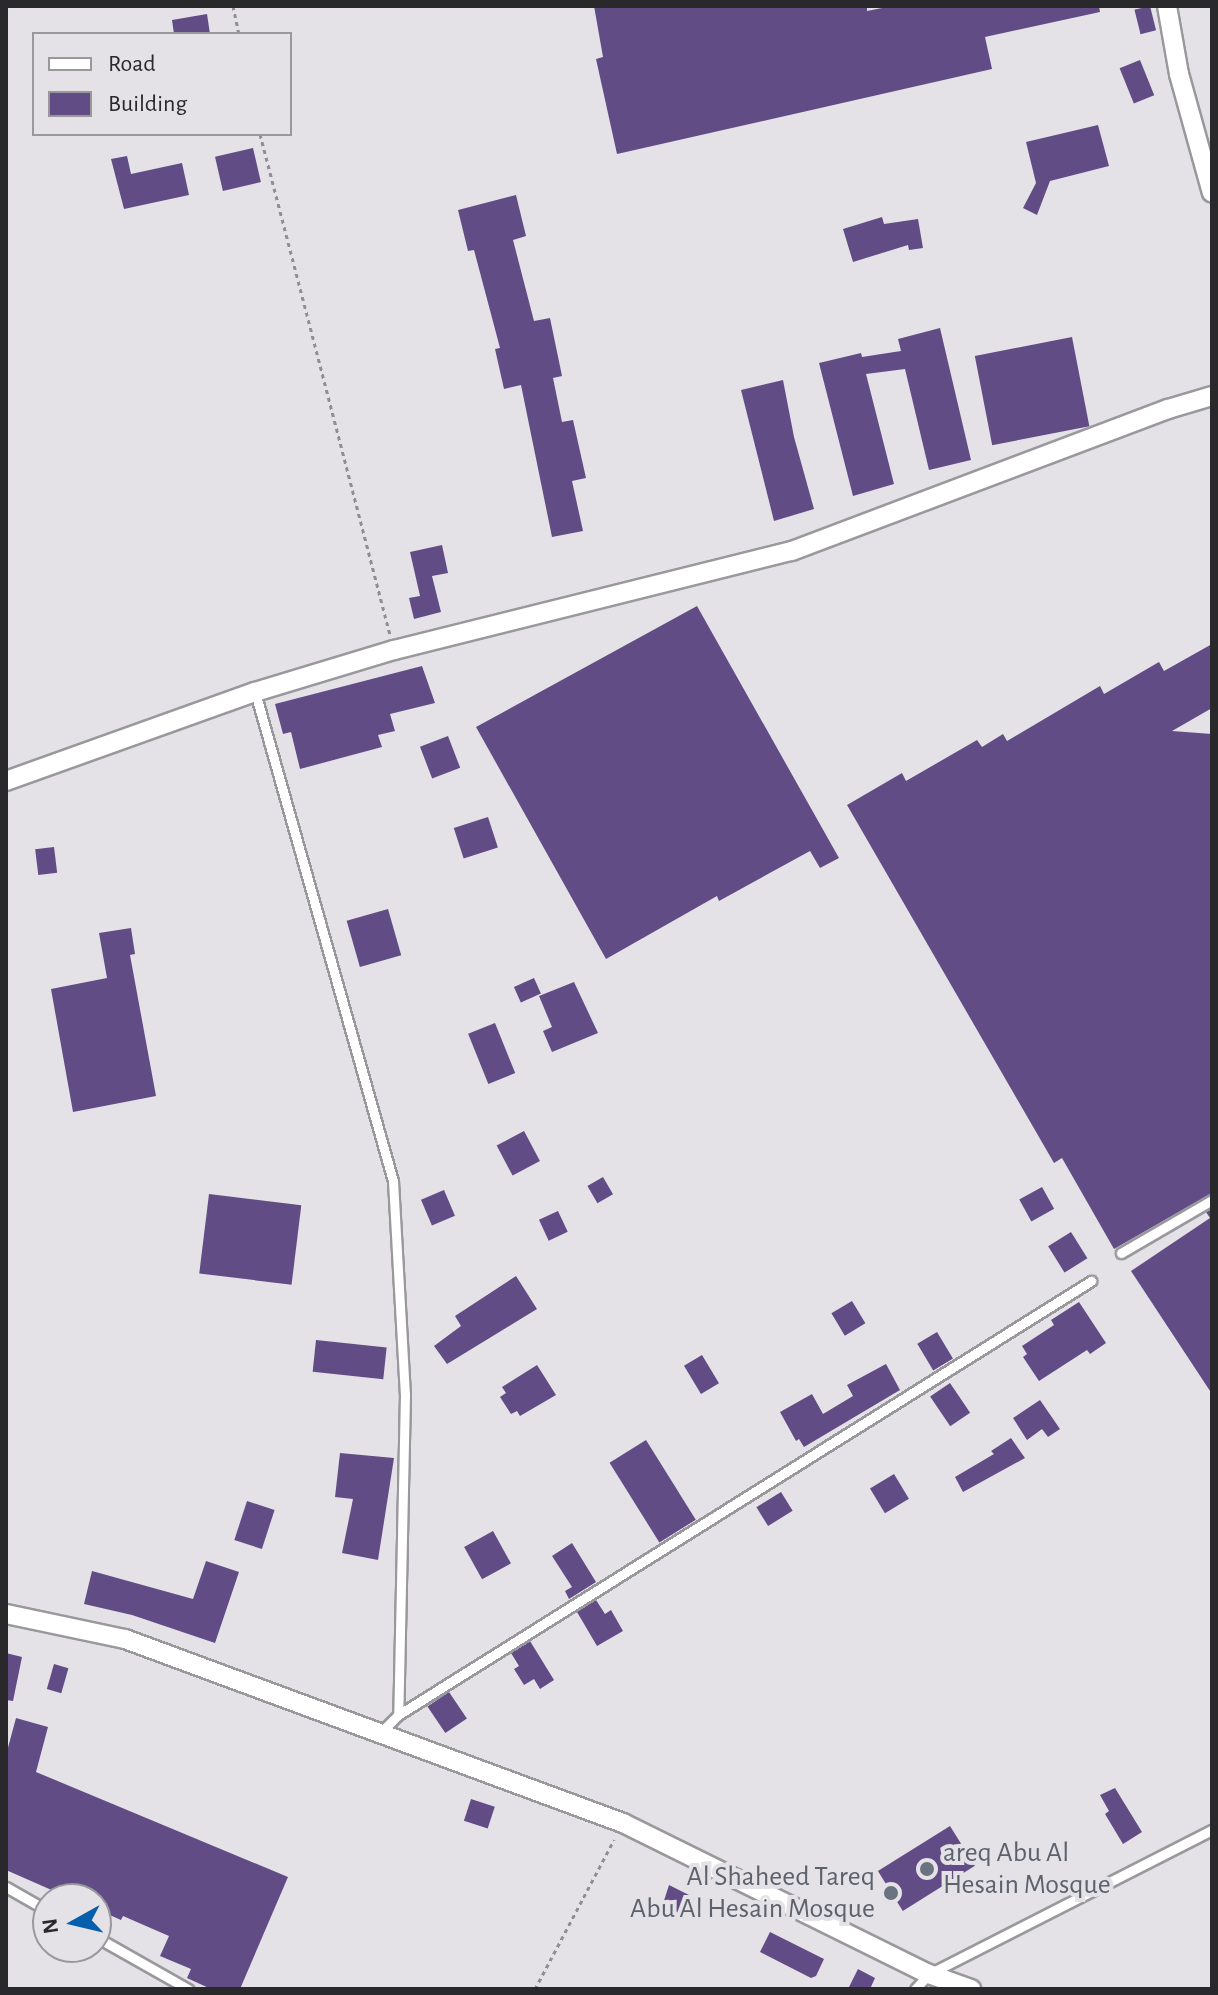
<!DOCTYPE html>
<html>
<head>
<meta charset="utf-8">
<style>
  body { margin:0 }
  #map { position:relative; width:1218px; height:1995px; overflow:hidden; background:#e4e2e7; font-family:"Alegreya Sans",sans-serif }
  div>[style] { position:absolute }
  .building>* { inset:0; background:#624c86; transform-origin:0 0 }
  .path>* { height:3px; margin-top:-1.5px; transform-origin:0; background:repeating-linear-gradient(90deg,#908e92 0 4px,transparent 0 8px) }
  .roads { filter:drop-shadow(2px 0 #99989d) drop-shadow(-2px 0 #99989d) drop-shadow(0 2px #99989d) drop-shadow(0 -2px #99989d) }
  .lane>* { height:9px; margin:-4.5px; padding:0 4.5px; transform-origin:4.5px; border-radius:4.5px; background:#fff }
  .street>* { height:18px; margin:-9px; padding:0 9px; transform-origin:9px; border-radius:9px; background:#fff }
  .dots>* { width:22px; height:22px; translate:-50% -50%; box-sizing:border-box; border:4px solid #e4e2e7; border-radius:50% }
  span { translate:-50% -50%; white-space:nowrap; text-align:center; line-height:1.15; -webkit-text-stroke:8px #e4e2e7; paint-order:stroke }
  .worship-label { font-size:28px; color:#5b616d }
  .left { translate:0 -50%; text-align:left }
  .right { translate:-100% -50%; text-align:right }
  .frame { position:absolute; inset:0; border:8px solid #29282b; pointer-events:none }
  .legend { position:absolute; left:32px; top:32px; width:260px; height:104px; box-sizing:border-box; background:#e4e2e7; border:2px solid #99989c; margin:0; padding:10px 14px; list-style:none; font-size:24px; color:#29282b }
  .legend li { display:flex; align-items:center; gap:16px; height:40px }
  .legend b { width:40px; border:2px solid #99989c }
  .north { position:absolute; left:32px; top:1883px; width:80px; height:80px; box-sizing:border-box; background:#e4e2e7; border:2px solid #99989c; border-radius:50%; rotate:262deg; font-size:22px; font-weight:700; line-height:32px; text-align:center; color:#29282b }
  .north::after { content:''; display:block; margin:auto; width:28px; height:36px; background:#055fad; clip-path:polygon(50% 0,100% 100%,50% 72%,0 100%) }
</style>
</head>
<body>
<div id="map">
  <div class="building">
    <i style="clip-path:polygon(594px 6px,867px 6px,867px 11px,892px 6px,1099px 6px,1100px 12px,985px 37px,992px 69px,617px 154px,596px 59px,603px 57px)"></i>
    <i style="left:1150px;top:6px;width:25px;height:16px;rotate:76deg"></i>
    <i style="clip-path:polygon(207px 14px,210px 34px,174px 34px,172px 20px)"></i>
    <i style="left:1140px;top:60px;width:38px;height:22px;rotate:68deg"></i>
    <i style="clip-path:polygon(1098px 125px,1109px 166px,1050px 181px,1037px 215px,1023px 208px,1036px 183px,1026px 142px)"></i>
    <i style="left:253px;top:148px;width:35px;height:39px;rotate:77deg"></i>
    <i style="clip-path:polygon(127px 156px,131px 174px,182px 163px,189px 195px,124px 209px,111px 159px)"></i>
    <i style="clip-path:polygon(516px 195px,526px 236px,513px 240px,534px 321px,550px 318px,562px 376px,553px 378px,562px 422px,573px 420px,586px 478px,572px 481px,583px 531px,552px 537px,521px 385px,504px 389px,495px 349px,500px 348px,474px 250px,468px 251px,458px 210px)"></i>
    <i style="clip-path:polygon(882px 217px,884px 224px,918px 219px,923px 248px,909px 250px,908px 245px,853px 262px,843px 229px)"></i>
    <i style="clip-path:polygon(940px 328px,971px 460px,929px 470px,905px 369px,866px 374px,894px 484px,853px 496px,819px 363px,861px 353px,862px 357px,901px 351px,898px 339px)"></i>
    <i style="left:1072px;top:337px;width:91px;height:99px;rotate:79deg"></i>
    <i style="clip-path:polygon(783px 380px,794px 437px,814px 509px,774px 521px,741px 390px)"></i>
    <i style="clip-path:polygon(442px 545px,448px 573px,432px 576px,441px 612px,414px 619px,409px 598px,420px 596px,410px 552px)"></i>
    <i style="clip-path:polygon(697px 606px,839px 858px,820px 868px,810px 851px,719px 901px,717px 896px,606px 959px,476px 727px)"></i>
    <i style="clip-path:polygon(1212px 644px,1212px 708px,1172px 731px,1212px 734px,1212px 1193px,1114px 1249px,1062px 1158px,1054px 1163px,847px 805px,902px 773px,906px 781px,977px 740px,982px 747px,1003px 734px,1007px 741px,1100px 686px,1104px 694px,1159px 662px,1164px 671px)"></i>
    <i style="clip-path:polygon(422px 666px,435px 703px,390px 714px,395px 731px,378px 735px,382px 747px,300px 769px,291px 732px,283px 734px,275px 704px)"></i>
    <i style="left:448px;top:736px;width:34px;height:30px;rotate:69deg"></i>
    <i style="left:488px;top:817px;width:32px;height:36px;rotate:72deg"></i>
    <i style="left:54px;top:847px;width:26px;height:19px;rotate:83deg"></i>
    <i style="left:388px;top:909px;width:48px;height:43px;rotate:74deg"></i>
    <i style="clip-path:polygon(131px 928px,135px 954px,130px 955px,156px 1096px,73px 1112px,51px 989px,107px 978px,99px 933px)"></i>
    <i style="left:534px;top:978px;width:17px;height:22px;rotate:66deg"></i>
    <i style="clip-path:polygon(574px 982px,598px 1033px,552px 1052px,543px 1031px,552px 1027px,539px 996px)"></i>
    <i style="left:495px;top:1023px;width:54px;height:29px;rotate:68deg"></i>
    <i style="left:524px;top:1131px;width:34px;height:31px;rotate:62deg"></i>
    <i style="left:603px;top:1177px;width:20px;height:18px;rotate:60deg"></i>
    <i style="left:1042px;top:1187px;width:25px;height:26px;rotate:61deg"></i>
    <i style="left:444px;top:1190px;width:28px;height:25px;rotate:67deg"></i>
    <i style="left:209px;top:1194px;width:93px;height:80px;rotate:7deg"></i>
    <i style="clip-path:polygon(1212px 1209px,1212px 1394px,1131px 1271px,1210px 1218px,1206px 1212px)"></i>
    <i style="left:558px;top:1211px;width:23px;height:21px;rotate:65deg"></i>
    <i style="left:1071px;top:1232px;width:31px;height:27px;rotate:58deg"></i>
    <i style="clip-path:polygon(516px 1276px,537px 1309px,447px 1364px,434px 1346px,461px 1326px,455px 1316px)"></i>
    <i style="left:852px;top:1301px;width:26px;height:24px;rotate:59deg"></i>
    <i style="clip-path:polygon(1079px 1302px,1106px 1343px,1090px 1354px,1087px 1350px,1039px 1381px,1023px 1357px,1027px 1354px,1022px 1346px,1054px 1325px,1051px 1320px)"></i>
    <i style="left:937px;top:1332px;width:31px;height:23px;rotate:59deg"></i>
    <i style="left:316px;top:1340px;width:71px;height:32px;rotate:6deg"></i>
    <i style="left:702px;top:1355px;width:33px;height:21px;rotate:59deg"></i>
    <i style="clip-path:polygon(886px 1364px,900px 1390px,804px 1447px,799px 1439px,796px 1441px,780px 1412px,812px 1394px,823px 1414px,853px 1396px,847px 1385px)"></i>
    <i style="clip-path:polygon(537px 1365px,556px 1395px,520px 1416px,517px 1411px,511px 1414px,500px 1397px,506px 1393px,502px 1387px)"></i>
    <i style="left:950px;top:1383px;width:36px;height:24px;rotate:56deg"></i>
    <i style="clip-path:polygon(1040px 1400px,1060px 1429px,1048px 1437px,1042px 1429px,1027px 1440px,1013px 1418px)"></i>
    <i style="clip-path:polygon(1011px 1438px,1025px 1458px,963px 1492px,955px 1477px,994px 1454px,991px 1451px)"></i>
    <i style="left:646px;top:1440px;width:94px;height:43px;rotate:58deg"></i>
    <i style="clip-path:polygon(340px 1453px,394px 1458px,378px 1560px,342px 1553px,353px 1499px,335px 1497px)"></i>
    <i style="left:894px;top:1474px;width:29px;height:28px;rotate:59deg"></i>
    <i style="left:781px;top:1492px;width:22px;height:29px;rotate:58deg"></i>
    <i style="left:247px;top:1501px;width:29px;height:41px;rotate:18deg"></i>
    <i style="left:493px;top:1531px;width:37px;height:33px;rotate:61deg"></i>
    <i style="clip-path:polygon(572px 1543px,596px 1582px,569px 1599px,565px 1591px,572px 1587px,552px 1556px)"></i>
    <i style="clip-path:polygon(206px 1561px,239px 1572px,215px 1643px,132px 1615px,84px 1604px,92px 1571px,193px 1599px)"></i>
    <i style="clip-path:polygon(596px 1600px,605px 1614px,611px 1610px,623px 1631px,597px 1646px,577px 1612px)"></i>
    <i style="clip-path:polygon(530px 1641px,554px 1680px,540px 1689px,534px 1679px,524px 1685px,514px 1669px,519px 1666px,511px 1653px)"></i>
    <i style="clip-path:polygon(6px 1653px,22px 1657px,13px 1701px,6px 1700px)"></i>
    <i style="left:54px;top:1664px;width:15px;height:26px;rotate:16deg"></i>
    <i style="left:449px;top:1692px;width:32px;height:26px;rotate:56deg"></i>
    <i style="clip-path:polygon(16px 1718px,48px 1727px,36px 1772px,288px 1877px,240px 1989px,211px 1989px,187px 1978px,191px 1969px,160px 1956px,169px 1936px,123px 1916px,121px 1920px,96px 1909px,96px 1899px,72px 1899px,6px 1870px,6px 1755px)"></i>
    <i style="clip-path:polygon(1115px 1788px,1142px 1832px,1123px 1844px,1105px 1814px,1109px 1811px,1100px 1795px)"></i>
    <i style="left:471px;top:1799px;width:25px;height:23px;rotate:18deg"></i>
    <i style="left:950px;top:1826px;width:47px;height:85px;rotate:58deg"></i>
    <i style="clip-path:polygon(669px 1885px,689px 1895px,677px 1918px,661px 1910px)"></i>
    <i style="clip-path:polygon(770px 1932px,824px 1959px,816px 1976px,811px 1978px,760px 1952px)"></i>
    <i style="clip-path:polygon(858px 1969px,875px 1978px,870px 1989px,848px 1989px)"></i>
  </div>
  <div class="path">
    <i style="left:233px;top:6px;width:29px;rotate:78deg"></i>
    <i style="left:260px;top:134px;width:518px;rotate:75.45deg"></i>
    <i style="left:535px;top:1989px;width:169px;rotate:-62.1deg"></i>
  </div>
  <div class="roads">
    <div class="lane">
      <i style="left:255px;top:692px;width:508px;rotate:74.24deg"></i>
      <i style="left:393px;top:1181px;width:213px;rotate:86.8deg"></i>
      <i style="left:405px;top:1394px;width:321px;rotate:91.2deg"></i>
      <i style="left:1121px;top:1253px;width:105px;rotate:-30.2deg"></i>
      <i style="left:380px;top:1733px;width:25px;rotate:-45deg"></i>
      <i style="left:398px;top:1715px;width:818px;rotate:-32.06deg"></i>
      <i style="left:6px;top:1887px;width:48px;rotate:29.7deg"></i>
      <i style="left:96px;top:1937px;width:106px;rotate:29.5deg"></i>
      <i style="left:915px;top:1989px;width:21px;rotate:-47deg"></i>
      <i style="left:929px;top:1974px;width:318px;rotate:-27deg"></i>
    </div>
    <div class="street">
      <i style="left:1167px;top:6px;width:69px;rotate:80deg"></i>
      <i style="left:1179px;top:74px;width:123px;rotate:74.5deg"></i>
      <i style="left:6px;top:781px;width:264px;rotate:-19.7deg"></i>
      <i style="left:255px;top:692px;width:145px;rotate:-16.8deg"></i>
      <i style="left:394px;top:650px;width:410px;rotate:-14deg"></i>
      <i style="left:792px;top:551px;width:402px;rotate:-20.7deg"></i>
      <i style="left:1168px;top:409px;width:46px;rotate:-16.5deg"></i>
      <i style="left:6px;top:1614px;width:122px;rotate:11.9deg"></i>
      <i style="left:125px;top:1639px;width:531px;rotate:20.28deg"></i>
      <i style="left:623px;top:1823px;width:341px;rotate:26.3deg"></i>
      <i style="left:929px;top:1974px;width:45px;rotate:19.7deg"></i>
    </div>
  </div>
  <div class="dots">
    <i style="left:927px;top:1869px;background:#6b7280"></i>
    <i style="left:891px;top:1893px;background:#6b7280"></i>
  </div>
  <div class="worship-label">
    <span class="left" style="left:943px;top:1869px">areq Abu Al<br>Hesain Mosque</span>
    <span class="right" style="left:875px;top:1893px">Al Shaheed Tareq<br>Abu Al Hesain Mosque</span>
  </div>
  <div class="frame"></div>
  <ul class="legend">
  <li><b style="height:10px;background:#fff"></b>Road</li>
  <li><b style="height:22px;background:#624c86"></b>Building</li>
  </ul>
  <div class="north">N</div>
</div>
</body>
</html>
